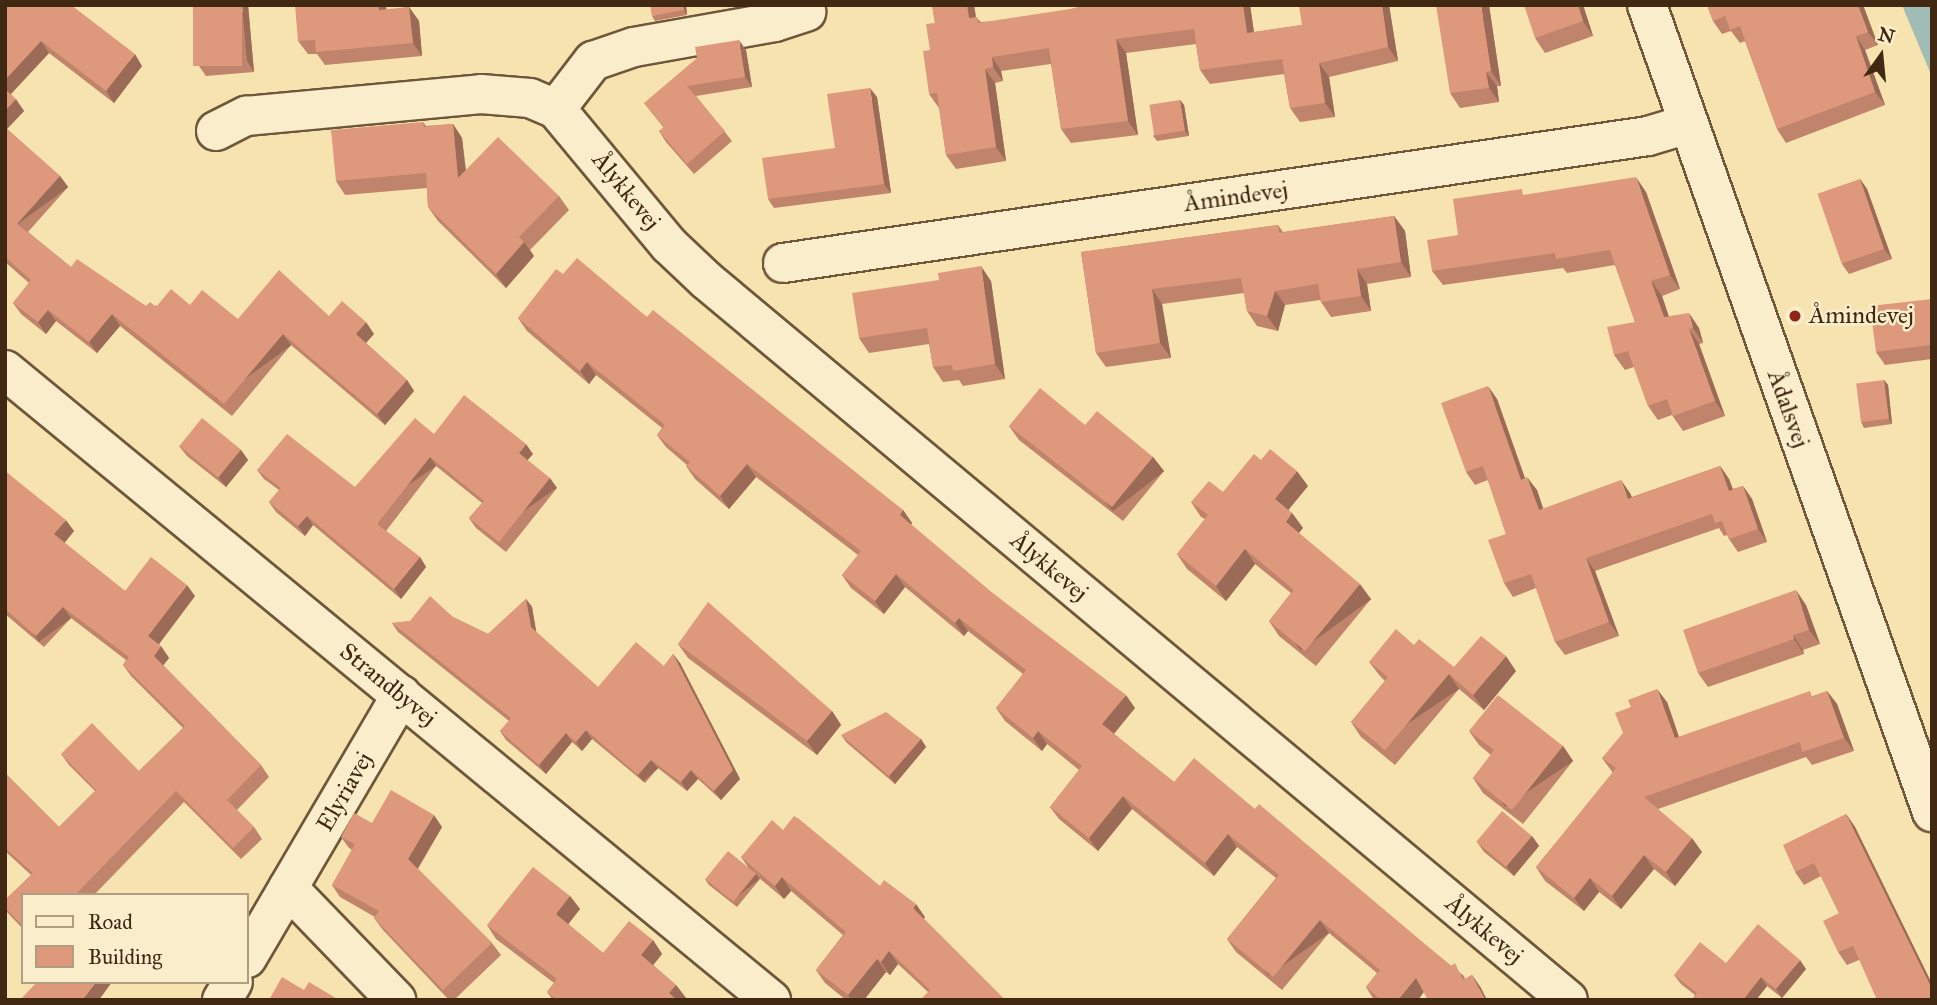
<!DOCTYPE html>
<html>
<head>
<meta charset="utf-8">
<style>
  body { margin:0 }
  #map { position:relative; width:1937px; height:1005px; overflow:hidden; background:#f7e3b0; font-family:"IM FELL Great Primer",serif }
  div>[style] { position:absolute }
  .water>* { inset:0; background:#a1bcb5 }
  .roads { filter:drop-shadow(2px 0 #6e573a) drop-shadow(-2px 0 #6e573a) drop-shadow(0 2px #6e573a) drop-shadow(0 -2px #6e573a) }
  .minor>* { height:38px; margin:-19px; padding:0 19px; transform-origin:19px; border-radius:19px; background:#faedcc }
  .wall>* { inset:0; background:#bf846b }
  .shaded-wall>* { inset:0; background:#9b6b57; transform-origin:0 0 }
  .building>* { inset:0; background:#de997c; transform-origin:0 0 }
  .dots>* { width:19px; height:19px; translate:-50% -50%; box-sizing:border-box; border:4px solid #faedcc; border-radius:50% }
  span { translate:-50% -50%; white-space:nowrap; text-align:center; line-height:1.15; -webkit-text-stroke:5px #faedcc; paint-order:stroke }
  .street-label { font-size:24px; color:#402812 }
  .poi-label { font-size:24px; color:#402812 }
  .left { translate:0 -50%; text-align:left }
  .frame { position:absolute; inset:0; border:7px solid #402812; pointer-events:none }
  .legend { position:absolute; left:21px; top:893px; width:228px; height:91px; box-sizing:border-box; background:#faedcc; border:2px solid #b09e82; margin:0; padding:9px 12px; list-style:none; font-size:21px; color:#402812 }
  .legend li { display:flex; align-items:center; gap:14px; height:35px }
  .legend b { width:35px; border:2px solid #b09e82 }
  .north { position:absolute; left:1846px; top:21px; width:70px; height:70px; -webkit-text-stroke:5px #faedcc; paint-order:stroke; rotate:15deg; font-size:19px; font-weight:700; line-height:28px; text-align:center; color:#402812 }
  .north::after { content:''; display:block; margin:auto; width:24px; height:32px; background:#402812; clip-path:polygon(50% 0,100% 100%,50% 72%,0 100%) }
</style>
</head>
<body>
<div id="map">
  <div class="water">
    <i style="clip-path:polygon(1902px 5px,1932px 5px,1932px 77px)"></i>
  </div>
  <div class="roads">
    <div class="minor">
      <i style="left:1647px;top:5px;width:856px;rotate:70.55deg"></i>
      <i style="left:556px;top:109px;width:61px;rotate:-52.4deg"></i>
      <i style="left:593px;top:61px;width:43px;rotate:-18.9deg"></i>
      <i style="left:634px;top:47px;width:143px;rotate:-10.1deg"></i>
      <i style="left:775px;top:22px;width:33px;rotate:-18deg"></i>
      <i style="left:216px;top:131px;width:34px;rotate:-27deg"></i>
      <i style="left:246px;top:116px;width:236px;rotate:-5.3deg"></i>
      <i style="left:481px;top:94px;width:49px;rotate:4.7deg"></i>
      <i style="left:530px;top:98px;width:28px;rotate:23deg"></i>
      <i style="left:556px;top:109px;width:177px;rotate:50.3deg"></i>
      <i style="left:669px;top:245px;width:51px;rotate:43.4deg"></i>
      <i style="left:706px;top:280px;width:1123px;rotate:39.87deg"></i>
      <i style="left:783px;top:263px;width:874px;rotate:-8.35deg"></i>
      <i style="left:1648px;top:136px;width:42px;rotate:-16.7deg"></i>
      <i style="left:5px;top:370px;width:992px;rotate:39.44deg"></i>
      <i style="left:288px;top:888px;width:156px;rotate:46deg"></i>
      <i style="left:247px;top:958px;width:305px;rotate:-59.6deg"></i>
      <i style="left:222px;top:1000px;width:21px;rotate:-59deg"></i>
    </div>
  </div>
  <div class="wall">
    <i style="clip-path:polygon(248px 5px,254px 72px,206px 76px,199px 66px)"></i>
    <i style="clip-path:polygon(686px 5px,687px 15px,655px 21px,652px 16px)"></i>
    <i style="clip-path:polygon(932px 5px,974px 5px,976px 17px,981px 22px,1250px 5px,1254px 32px,1302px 25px,1389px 5px,1398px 61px,1329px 77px,1335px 117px,1300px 122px,1290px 108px,1284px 74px,1210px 84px,1200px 70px,1196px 44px,1126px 53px,1138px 135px,1071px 143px,1061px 129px,1051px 64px,1001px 71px,1003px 81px,995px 83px,1006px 161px,956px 169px,946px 155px,939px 108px,929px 94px,930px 50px,935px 23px)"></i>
    <i style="clip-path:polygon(1489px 5px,1501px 86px,1497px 86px,1499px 102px,1460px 108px,1450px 93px)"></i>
    <i style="clip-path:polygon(1583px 5px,1593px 36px,1545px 53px,1535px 38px)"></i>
    <i style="clip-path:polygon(1707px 5px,1863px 5px,1878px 45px,1865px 50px,1885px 105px,1786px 143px,1777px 129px,1745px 41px,1740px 43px,1731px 31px,1722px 34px,1713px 21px)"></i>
    <i style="clip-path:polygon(409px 7px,419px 21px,422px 56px,325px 65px,317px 54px,308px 54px,298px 41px,387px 10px)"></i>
    <i style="clip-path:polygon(5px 9px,142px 66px,114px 103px,49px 53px,11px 94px,24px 111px,7px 129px,60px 176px,68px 187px,28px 232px,71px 267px,146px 306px,190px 305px,238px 319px,329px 316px,374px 334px,366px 343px,407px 380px,414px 391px,385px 425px,291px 345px,232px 416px,120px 326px,97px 353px,56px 321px,46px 334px,21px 314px,13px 303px,29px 283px,5px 262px)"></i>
    <i style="clip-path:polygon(746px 50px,752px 87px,696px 96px,732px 141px,694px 174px,666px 142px,659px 131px,664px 128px,644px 103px)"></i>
    <i style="clip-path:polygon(877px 97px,891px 193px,774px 208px,768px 199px,835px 148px)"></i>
    <i style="clip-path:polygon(1180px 100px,1184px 105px,1189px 136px,1157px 141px,1153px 136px)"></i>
    <i style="clip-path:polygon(423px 122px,426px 126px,453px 124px,462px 138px,466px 170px,559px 196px,569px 210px,530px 250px,534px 256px,506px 288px,438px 221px,428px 207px,427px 188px,345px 195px,336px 181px)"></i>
    <i style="clip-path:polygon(1860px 179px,1867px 189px,1892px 259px,1849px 274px,1842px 264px)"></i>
    <i style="clip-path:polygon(1646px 192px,1680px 289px,1662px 296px,1669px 317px,1699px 328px,1703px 343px,1699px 344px,1725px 416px,1683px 431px,1672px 415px,1658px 420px,1648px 406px,1634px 367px,1625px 370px,1614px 355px,1635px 322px,1615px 265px,1567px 273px,1563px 268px,1443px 285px,1432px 271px,1458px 235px,1526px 195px)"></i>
    <i style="clip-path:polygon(1394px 216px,1405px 231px,1411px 277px,1367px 284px,1371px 311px,1331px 317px,1321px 302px,1320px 300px,1285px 305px,1278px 331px,1257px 326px,1247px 311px,1244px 293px,1162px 304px,1171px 358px,1106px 367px,1096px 353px,1081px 252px,1278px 225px,1283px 232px)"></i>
    <i style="clip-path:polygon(563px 274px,647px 317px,903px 510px,912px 523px,911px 525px,990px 591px,1135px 708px,1114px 734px,1174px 782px,1255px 809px,1464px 976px,1465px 979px,1472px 975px,1481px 988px,1424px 992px,1418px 1000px,1374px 1000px,1366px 987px,1377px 973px,1329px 933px,1282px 990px,1236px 952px,1227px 939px,1276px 878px,1237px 847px,1214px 876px,1132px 809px,1098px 851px,1059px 819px,1050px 807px,1079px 770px,1047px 744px,1042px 751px,1005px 721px,996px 708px,1023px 674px,968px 631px,964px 636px,905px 587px,884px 614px,851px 588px,842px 575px,858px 555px,756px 477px,729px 509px,695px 479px,686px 466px,687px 465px,666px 447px,657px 435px,662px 428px,596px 375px,589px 384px,527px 331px,518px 318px)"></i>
    <i style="clip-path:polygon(991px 281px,1005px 379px,963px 386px,959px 380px,943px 382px,933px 367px,929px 344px,869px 353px,859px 338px)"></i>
    <i style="clip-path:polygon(1932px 299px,1932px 359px,1885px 365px,1876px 352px)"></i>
    <i style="clip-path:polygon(1884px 380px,1888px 385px,1892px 424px,1864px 428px,1861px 422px)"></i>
    <i style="clip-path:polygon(1497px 399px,1525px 478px,1537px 490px,1543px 509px,1630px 493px,1632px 497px,1720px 466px,1729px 479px,1733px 489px,1743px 486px,1752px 499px,1767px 542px,1738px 552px,1729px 539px,1727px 535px,1724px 536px,1719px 528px,1595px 571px,1619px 636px,1565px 655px,1555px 642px,1536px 588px,1513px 597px,1504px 583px,1506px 534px,1488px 480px,1475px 485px,1466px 472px)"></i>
    <i style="clip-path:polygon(1085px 425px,1153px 457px,1164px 471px,1123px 521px,1019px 440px,1009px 426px)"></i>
    <i style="clip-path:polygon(434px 434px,533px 454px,527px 460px,557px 488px,506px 552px,476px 528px,469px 518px,482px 503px,436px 466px,386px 531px,420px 557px,426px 567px,401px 599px,313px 525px,305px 536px,276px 512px,269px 502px,279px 490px,264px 479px,257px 470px,355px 487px)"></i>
    <i style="clip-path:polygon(179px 446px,241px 450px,248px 460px,226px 487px,187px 456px)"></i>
    <i style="clip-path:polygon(1261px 460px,1308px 486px,1288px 510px,1292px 513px,1303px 528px,1299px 533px,1371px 599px,1316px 666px,1279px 636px,1269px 621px,1291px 593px,1255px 564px,1226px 601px,1187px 569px,1177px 554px,1205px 519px,1201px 517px,1191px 502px,1223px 492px)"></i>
    <i style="clip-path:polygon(5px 471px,74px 531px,64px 543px,125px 591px,195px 596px,159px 644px,169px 658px,163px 665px,261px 765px,269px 777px,237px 810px,254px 827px,262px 839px,241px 859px,184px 802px,94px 895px,23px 895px,23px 929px,5px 910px,5px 900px,31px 875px,5px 851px,5px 773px,59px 827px,95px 791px,69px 765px,61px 754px,139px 771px,183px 728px,131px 676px,123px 665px,126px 660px,71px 618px,44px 647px,5px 614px)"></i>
    <i style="clip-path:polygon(526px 599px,532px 607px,536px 632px,598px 687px,664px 666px,673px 654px,680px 663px,740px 779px,721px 800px,698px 779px,687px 791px,658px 768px,645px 783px,592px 739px,582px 751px,572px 742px,546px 774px,506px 740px,500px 731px,509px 721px,398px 632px,392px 623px,453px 617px,488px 634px)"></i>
    <i style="clip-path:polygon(1806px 605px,1820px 644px,1803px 650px,1804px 654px,1708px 687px,1698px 673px)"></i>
    <i style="clip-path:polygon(678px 644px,832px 711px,841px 725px,817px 755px,688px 658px)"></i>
    <i style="clip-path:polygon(1414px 645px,1454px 667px,1516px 671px,1484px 710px,1459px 689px,1395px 765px,1361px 737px,1351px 722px,1385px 681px,1380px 676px,1369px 662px)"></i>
    <i style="clip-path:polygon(1827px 691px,1837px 704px,1854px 751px,1812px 765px,1806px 757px,1658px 809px,1702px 852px,1675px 886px,1654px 869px,1621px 909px,1599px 892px,1584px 911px,1545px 881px,1536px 867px,1613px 773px,1602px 758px,1667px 702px,1679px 737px,1813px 696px)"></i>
    <i style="clip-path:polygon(1469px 731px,1563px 746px,1573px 761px,1523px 824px,1483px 793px,1473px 778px,1491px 755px,1479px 745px)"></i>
    <i style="clip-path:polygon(841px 735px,921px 739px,926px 747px,895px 784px,847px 743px)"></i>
    <i style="clip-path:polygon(1846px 814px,1855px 827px,1932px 984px,1932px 1000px,1859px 960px,1847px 965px,1838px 952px,1839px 913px,1821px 876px,1804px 885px,1795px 872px)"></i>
    <i style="clip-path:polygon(372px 823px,442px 827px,418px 869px,492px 943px,501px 955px,454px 1000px,449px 1000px,383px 930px,374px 918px,375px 917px,340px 897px,332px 885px,352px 850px,349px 848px,341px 837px)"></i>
    <i style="clip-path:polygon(783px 830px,880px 886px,925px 917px,924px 919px,1005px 1000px,928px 992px,898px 964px,890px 975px,886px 972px,864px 1000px,846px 1000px,825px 983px,816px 970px,843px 935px,791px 891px,784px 899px,758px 877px,760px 879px,737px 907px,709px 885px,705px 879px,748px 867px,741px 857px)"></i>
    <i style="clip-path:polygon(1532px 836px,1539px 846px,1514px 876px,1484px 852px,1477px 842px)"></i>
    <i style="clip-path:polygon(570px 896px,580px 909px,568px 924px,603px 953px,653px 940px,662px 954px,653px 965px,676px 985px,686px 998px,684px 1000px,553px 1000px,547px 992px,554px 983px,496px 939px,487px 925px)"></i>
    <i style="clip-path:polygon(1726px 963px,1806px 969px,1782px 998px,1767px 986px,1756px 1000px,1692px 1000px,1695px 995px,1681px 984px,1674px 975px)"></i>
  </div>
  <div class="shaded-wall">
    <i style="clip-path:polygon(242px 5px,248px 5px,254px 72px,247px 61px)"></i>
    <i style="clip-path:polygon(379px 5px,386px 5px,388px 24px,379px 10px)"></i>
    <i style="clip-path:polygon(683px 5px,686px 5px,687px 15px,684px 10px)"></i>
    <i style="clip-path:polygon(967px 5px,974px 5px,978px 32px,969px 18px)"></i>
    <i style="clip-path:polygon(1243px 5px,1250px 5px,1256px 47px,1247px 33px)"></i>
    <i style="clip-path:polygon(1382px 5px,1389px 5px,1398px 61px,1388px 47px)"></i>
    <i style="clip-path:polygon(1481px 5px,1489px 5px,1501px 86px,1491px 71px)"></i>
    <i style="clip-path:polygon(1578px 5px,1583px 5px,1593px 36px,1583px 21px)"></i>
    <i style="clip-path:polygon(1858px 5px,1863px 5px,1878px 45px,1868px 32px)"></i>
    <i style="clip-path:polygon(409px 7px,419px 21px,422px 56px,413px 43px)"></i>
    <i style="clip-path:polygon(1856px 36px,1865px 50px,1885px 105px,1875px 92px)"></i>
    <i style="clip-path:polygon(1116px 39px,1126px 53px,1138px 135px,1128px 121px)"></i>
    <i style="clip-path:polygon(739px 40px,746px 50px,752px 87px,745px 77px)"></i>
    <i style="clip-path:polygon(41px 41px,49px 53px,9px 96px,5px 91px,5px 80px)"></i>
    <i style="clip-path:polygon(135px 54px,142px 66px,114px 103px,106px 91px)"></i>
    <i style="clip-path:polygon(992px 57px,1001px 71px,1003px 81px,993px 67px)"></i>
    <i style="clip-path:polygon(1319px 63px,1329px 77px,1335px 117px,1325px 103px)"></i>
    <i style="clip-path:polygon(985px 69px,995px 83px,1006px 161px,996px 147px)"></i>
    <i style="clip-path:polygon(1486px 72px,1497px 86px,1499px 102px,1489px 88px)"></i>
    <i style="clip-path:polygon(870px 88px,877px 97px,891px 193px,884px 184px)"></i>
    <i style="clip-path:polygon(16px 99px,24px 111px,5px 131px,5px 111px)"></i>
    <i style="clip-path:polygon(1180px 100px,1184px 105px,1189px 136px,1185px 131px)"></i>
    <i style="clip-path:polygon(453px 124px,462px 138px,468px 192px,458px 178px)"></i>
    <i style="left:60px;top:176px;width:14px;height:64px;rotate:54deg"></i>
    <i style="clip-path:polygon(1636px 177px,1646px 192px,1680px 289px,1670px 275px)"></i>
    <i style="clip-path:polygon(1860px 179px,1867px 189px,1892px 259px,1884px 249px)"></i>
    <i style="clip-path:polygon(1394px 216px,1405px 231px,1411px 277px,1401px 262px)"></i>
    <i style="clip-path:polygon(524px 242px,534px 256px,506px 288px,496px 274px)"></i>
    <i style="clip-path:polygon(981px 266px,991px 281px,1005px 379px,995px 364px)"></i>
    <i style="clip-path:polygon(1357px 269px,1367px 284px,1371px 311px,1361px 296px)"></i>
    <i style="clip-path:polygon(1651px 281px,1662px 296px,1674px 332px,1664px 317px)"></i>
    <i style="clip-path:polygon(1152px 289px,1162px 304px,1171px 358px,1160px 343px)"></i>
    <i style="clip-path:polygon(1275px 291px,1285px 305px,1278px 331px,1267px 316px)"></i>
    <i style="clip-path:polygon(48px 310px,56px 321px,46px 334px,38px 322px)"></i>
    <i style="clip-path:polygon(1689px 313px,1699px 328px,1703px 343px,1693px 328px)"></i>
    <i style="clip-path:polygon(112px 314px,120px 326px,97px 353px,89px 342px)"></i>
    <i style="clip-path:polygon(366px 322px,374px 334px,364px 345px,356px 334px)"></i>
    <i style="clip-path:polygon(1689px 329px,1699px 344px,1725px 416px,1715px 401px)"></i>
    <i style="left:283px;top:334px;width:14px;height:92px;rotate:54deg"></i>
    <i style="clip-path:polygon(587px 362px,596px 375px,589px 384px,580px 371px)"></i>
    <i style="clip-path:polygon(407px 380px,414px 391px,385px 425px,377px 414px)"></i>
    <i style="clip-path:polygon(1884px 380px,1888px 385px,1892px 424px,1889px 419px)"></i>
    <i style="clip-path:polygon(1488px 386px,1497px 399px,1530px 493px,1521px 480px)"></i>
    <i style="clip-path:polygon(526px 444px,533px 454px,525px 463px,519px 453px)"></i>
    <i style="clip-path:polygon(241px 450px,248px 460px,226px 487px,218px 477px)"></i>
    <i style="left:430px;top:457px;width:11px;height:85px;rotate:56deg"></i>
    <i style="left:1153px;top:457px;width:18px;height:65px;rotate:52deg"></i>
    <i style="clip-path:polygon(747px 464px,756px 477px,729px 509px,720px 496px)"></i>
    <i style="clip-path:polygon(1720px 466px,1729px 479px,1738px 504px,1729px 491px)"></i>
    <i style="clip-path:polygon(1297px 471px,1308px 486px,1285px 514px,1275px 499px)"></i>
    <i style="clip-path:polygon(1527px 477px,1537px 490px,1548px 523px,1539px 510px)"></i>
    <i style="left:550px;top:478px;width:12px;height:82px;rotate:55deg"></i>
    <i style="clip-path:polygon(1621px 480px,1630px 493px,1637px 512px,1628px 499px)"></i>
    <i style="clip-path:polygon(1743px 486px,1752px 499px,1767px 542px,1758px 529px)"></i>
    <i style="clip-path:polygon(903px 510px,912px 523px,909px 528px,900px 515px)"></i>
    <i style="clip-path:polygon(1292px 513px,1303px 528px,1296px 536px,1286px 522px)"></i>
    <i style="clip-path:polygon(307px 516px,313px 525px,305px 536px,298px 526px)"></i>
    <i style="clip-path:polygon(66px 520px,74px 531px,62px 546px,54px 534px)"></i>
    <i style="clip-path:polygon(1245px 549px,1255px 564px,1226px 601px,1216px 586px)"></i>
    <i style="clip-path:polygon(420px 557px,426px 567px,401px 599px,394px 589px)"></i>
    <i style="clip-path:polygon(1586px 558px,1595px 571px,1619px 636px,1609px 622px)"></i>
    <i style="clip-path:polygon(896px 574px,905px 587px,884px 614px,875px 601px)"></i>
    <i style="left:1360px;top:584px;width:19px;height:87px;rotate:54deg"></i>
    <i style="clip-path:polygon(187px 585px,195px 596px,156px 648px,148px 636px)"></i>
    <i style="clip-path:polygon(1796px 590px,1806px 605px,1820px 644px,1809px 630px)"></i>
    <i style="clip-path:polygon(526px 599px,532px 607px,537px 636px,531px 627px)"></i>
    <i style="left:63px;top:607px;width:14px;height:40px;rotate:54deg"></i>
    <i style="clip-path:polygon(959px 618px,968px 631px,964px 636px,955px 623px)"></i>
    <i style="clip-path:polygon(1793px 635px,1803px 650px,1804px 654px,1794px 639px)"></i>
    <i style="clip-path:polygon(161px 646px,169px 658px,162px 667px,154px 656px)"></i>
    <i style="clip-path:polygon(673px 654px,680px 663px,740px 779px,721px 800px,714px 791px)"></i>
    <i style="clip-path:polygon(1506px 656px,1516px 671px,1484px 710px,1473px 695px)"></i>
    <i style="left:1449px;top:674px;width:18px;height:99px;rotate:56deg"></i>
    <i style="clip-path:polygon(1657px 689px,1667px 702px,1684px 752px,1675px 738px)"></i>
    <i style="clip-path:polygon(1827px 691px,1837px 704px,1854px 751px,1844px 738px)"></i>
    <i style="clip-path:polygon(1126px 695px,1135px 708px,1111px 737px,1102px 724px)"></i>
    <i style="clip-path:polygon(832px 711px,841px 725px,817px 755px,807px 741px)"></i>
    <i style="clip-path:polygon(586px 730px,592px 739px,582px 751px,576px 742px)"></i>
    <i style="clip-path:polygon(1038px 731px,1047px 744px,1042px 751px,1033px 738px)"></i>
    <i style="clip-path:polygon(566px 733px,572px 742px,546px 774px,539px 765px)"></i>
    <i style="clip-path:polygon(921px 739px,926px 747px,895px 784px,889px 776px)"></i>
    <i style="left:1563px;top:746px;width:18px;height:82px;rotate:56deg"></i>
    <i style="left:651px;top:760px;width:11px;height:20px;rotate:49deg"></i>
    <i style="clip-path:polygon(691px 770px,698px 779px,687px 791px,681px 782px)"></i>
    <i style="clip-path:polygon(1123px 796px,1132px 809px,1098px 851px,1089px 838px)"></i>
    <i style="clip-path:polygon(1846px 814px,1855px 827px,1932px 984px,1932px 989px)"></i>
    <i style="clip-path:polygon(434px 815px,442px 827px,416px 871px,408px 859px)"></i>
    <i style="clip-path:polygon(1228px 834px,1237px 847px,1214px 876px,1205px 863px)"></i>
    <i style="clip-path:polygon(1532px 836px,1539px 846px,1514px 876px,1506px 866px)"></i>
    <i style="clip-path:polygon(1692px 838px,1702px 852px,1675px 886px,1666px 872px)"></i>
    <i style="clip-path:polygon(1644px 855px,1654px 869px,1621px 909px,1612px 896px)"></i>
    <i style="left:756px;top:874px;width:6px;height:36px;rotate:51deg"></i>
    <i style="clip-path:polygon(782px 877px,791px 891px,784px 899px,775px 886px)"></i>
    <i style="clip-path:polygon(1590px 878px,1599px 892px,1584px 911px,1574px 898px)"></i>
    <i style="clip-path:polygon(570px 896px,580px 909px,566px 927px,556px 914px)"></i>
    <i style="clip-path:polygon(916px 904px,925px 917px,922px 921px,913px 908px)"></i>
    <i style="left:1320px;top:920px;width:16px;height:74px;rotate:55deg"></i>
    <i style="clip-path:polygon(653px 940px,662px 954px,650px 969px,641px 955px)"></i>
    <i style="clip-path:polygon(889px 951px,898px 964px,890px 975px,881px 962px)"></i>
    <i style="clip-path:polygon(877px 959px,886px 972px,864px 1000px,851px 1000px,848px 995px)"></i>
    <i style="clip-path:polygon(1800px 960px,1806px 969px,1782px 998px,1776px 989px)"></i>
    <i style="clip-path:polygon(1472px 975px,1481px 988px,1487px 1000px,1485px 1000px)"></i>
    <i style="clip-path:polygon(1761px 977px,1767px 986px,1756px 1000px,1743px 1000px)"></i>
    <i style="clip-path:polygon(1416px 978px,1425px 990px,1418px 1000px,1398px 1000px)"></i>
    <i style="clip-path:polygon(96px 982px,112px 982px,99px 1000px,82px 1000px)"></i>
    <i style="clip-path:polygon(676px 985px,686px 998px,684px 1000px,674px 1000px,669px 993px)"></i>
  </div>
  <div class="building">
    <i style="clip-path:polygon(8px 5px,71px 5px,135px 54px,106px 91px,41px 41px,5px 80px,5px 9px)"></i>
    <i style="left:193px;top:5px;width:49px;height:61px"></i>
    <i style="clip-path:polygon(295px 5px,379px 5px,379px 10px,409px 7px,413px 43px,316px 52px,315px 40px,298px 41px)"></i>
    <i style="clip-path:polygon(650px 5px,683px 5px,684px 10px,652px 16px)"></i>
    <i style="clip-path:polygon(932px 5px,967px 5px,969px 18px,977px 17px,978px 23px,1070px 9px,1086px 5px,1243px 5px,1247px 33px,1302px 25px,1299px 6px,1382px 5px,1388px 47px,1319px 63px,1325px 103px,1290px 108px,1282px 59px,1200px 70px,1194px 29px,1116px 39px,1128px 121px,1061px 129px,1049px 48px,992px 57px,993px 67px,985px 69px,996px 147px,946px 155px,937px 93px,929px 94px,923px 51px,930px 50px,926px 24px,935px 23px)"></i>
    <i style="clip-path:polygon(1436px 5px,1481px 5px,1491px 71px,1486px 72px,1489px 88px,1450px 93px)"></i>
    <i style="clip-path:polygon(1524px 5px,1578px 5px,1583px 21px,1535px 38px)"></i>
    <i style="clip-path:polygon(1707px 5px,1858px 5px,1868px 32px,1856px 36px,1875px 92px,1777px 129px,1740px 26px,1730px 30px,1725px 16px,1713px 21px)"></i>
    <i style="clip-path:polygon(739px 40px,745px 77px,687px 86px,725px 131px,687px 164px,659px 131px,664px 127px,644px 103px,697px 58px,695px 47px)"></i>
    <i style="clip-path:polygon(870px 88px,884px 184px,768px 199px,762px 158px,835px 148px,827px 94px)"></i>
    <i style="clip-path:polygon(5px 89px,16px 99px,5px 111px)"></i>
    <i style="left:1180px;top:100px;width:31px;height:31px;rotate:81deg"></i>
    <i style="clip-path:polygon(423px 122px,424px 127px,453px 124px,458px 178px,498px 137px,559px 196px,519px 237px,524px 242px,496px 274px,428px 207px,426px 173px,336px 181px,331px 130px)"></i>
    <i style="clip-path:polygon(5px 127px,60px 176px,17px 224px,71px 267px,77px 259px,146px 306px,150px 302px,156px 307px,171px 289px,190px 305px,202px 290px,238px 319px,279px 270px,329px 316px,342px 301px,366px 322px,356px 334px,407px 380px,377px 414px,283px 334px,224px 404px,112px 314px,89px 342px,48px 310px,38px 322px,13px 303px,31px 280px,5px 257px)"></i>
    <i style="clip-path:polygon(1636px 177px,1670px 275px,1651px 281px,1664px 317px,1689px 313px,1693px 328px,1689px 329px,1715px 401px,1673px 416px,1667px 399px,1648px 406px,1628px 351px,1614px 355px,1607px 327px,1635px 322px,1610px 250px,1556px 259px,1555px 253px,1432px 271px,1427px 240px,1458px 235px,1453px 199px,1522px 189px,1523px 195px)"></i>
    <i style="left:1860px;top:179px;width:74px;height:45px;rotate:71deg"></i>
    <i style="clip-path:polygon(1394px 216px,1401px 262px,1357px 269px,1361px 296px,1321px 302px,1318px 284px,1275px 291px,1267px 316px,1247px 311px,1241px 278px,1152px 289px,1160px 343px,1096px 353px,1081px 252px,1278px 225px,1279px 233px)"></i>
    <i style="clip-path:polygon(577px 258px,647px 317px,653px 310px,903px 510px,900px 515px,990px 591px,1126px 695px,1102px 724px,1174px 782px,1194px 758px,1255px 809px,1259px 804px,1451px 966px,1455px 963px,1463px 980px,1472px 975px,1485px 1000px,1428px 1000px,1416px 978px,1398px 1000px,1381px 1000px,1366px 987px,1380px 970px,1320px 920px,1273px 977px,1227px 939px,1279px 875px,1228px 834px,1205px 863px,1123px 796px,1089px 838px,1050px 807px,1082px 766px,1038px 731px,1033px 738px,996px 708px,1026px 670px,959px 618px,955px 623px,896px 574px,875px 601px,842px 575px,861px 551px,747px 464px,720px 496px,686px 466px,690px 462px,657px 435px,665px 425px,587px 362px,580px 371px,518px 318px,556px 269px,563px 274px)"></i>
    <i style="clip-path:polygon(981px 266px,995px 364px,953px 371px,952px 365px,933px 367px,927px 328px,859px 338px,852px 293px,939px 280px,938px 273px)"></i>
    <i style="clip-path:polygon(1932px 299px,1932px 357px,1930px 345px,1876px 352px,1870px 306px)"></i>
    <i style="left:1884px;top:380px;width:39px;height:28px;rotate:83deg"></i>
    <i style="clip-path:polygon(1488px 386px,1521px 480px,1527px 477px,1539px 510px,1621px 480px,1628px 499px,1720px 466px,1729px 491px,1743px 486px,1758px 529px,1729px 539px,1722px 521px,1715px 523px,1712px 514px,1586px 558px,1609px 622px,1555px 642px,1531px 574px,1504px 583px,1488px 540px,1506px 534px,1483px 466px,1466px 472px,1441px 403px)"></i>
    <i style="clip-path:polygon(1040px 388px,1085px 425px,1097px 411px,1153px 457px,1112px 507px,1009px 426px)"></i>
    <i style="clip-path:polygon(464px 395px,526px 444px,519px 453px,550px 478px,499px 542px,469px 518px,484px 501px,430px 457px,377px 524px,420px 557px,394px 589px,307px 516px,298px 526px,269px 502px,281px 488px,257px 470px,287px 434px,355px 487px,415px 418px,434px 434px)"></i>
    <i style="left:202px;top:418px;width:50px;height:36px;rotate:39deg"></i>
    <i style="clip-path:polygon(1270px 449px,1297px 471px,1275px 499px,1292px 513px,1286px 522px,1360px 584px,1305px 651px,1269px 621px,1294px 590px,1245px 549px,1216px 586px,1177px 554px,1208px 515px,1191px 502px,1209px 481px,1223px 492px,1254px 454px,1261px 460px)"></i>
    <i style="clip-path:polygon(5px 471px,66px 520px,54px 534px,125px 591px,151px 557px,187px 585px,148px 636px,161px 646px,154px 656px,261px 765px,227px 800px,254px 827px,233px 848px,176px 791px,75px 895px,23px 895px,23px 926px,5px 908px,5px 900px,33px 873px,5px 848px,5px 773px,59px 827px,96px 790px,61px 754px,92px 723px,139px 771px,185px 726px,123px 665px,129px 657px,63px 607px,36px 636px,5px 609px)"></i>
    <i style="clip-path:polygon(1796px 590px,1809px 630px,1793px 635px,1794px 639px,1698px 673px,1683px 630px)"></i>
    <i style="clip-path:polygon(430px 596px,453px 617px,488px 634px,526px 599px,531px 627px,598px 687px,636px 642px,664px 666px,673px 654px,733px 770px,714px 791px,691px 770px,681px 782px,651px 760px,638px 775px,586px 730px,576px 742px,566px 733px,539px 765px,500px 731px,511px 718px,392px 623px,410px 621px)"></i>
    <i style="clip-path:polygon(708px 602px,832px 711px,807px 741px,678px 644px)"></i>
    <i style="clip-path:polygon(1396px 629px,1414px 645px,1419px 639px,1454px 667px,1481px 636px,1506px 656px,1473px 695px,1449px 674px,1385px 750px,1351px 722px,1388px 677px,1369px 662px)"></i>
    <i style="clip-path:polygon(1657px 689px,1675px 738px,1810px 691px,1812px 697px,1827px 691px,1844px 738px,1802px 752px,1800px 742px,1644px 797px,1692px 838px,1666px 872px,1644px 855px,1612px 896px,1590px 878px,1574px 898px,1536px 867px,1616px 768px,1602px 758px,1623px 733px,1615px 713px,1631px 707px,1628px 700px)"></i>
    <i style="clip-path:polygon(1498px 695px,1563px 746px,1512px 810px,1473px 778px,1494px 750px,1469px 731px)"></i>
    <i style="clip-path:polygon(886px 712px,921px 739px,889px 776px,841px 735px)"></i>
    <i style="clip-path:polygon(391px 790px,434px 815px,408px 859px,492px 943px,443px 990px,374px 918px,379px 911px,332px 885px,355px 844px,341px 837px,354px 813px,372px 823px)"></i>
    <i style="left:1502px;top:811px;width:39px;height:40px;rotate:40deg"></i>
    <i style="clip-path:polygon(1846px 814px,1932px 989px,1932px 1000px,1877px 1000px,1853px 946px,1838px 952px,1823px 921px,1839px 913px,1814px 863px,1795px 872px,1783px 845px)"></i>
    <i style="clip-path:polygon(794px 816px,799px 819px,880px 886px,884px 880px,916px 904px,913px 908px,1004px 999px,1003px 1000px,920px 1000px,930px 990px,889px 951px,881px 962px,877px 959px,848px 995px,816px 970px,846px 932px,782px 877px,775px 886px,741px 857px,772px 820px,783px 830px)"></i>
    <i style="left:728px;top:851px;width:36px;height:36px;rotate:39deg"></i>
    <i style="clip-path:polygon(533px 867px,570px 896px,556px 914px,603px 953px,629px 921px,653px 940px,641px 955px,676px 985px,669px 993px,677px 1000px,557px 1000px,547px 992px,557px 979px,487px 925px)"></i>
    <i style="clip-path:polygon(1758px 924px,1800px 960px,1776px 989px,1761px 977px,1743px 1000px,1692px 1000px,1697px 993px,1674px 975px,1700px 942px,1726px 963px)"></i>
    <i style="clip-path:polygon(282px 977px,304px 990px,309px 982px,339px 1000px,269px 1000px)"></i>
    <i style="clip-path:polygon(37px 982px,96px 982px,82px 1000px,20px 1000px)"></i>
  </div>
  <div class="dots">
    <i style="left:1795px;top:316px;background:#8f2418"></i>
  </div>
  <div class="street-label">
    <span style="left:626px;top:191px;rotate:51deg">Ålykkevej</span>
    <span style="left:1236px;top:197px;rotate:-8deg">Åmindevej</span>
    <span style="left:1788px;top:409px;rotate:70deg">Ådalsvej</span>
    <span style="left:1049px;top:567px;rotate:40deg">Ålykkevej</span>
    <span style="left:388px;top:685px;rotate:39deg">Strandbyvej</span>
    <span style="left:345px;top:792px;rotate:-60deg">Elyriavej</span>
    <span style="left:1484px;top:930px;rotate:40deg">Ålykkevej</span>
  </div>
  <div class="poi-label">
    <span class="left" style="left:1809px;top:316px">Åmindevej</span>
  </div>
  <div class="frame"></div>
  <ul class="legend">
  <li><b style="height:9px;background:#faedcc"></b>Road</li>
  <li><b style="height:19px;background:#de997c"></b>Building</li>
  </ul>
  <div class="north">N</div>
</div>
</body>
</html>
